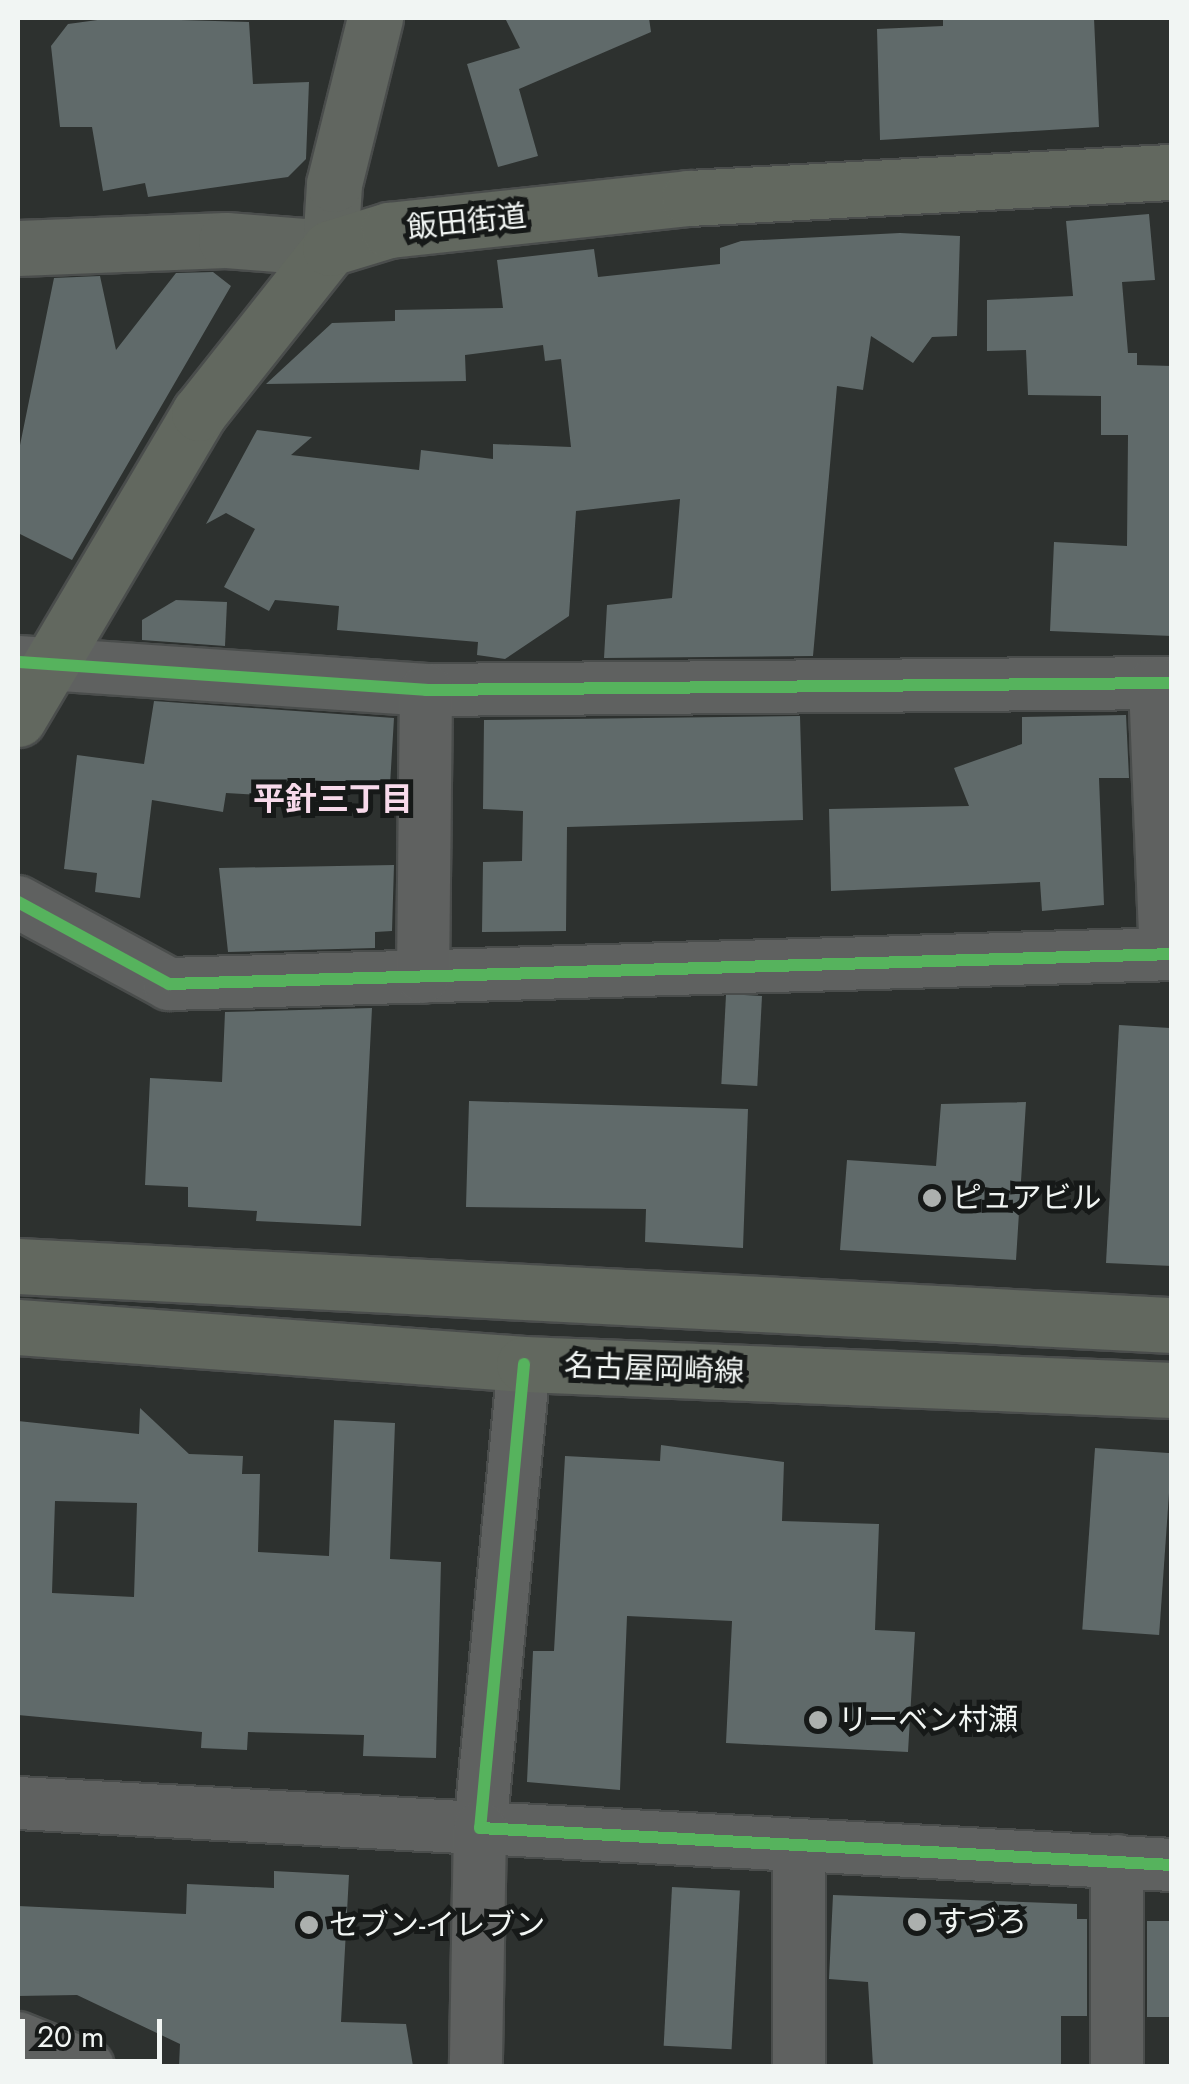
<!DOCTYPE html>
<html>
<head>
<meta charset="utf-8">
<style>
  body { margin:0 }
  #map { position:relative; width:1189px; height:2084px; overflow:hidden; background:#2d312f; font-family:Jost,"Noto Sans JP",sans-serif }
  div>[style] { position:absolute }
  .building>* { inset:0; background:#606a6a; transform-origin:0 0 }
  .roads { filter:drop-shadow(2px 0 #4a4d4c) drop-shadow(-2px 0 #4a4d4c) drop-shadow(0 2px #4a4d4c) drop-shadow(0 -2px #4a4d4c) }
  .street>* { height:52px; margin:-26px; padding:0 26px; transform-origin:26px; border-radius:26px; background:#5f6160 }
  .secondary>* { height:55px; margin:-27.5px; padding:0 27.5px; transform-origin:27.5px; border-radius:27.5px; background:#616660 }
  .primary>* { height:55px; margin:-27.5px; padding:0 27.5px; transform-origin:27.5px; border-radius:27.5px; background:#62685f }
  .cycleway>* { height:12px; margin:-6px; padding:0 6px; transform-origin:6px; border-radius:6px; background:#56b35d }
  .dots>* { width:28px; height:28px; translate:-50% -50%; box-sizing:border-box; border:5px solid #161918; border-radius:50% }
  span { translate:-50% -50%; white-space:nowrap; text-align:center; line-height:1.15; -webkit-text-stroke:10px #161918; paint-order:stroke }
  .street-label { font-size:30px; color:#f1f5f3 }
  .poi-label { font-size:30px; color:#f1f5f3 }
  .left { translate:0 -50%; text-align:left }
  .neighbourhood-label { font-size:32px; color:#f8daeb; font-weight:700 }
  .frame { position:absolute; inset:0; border:20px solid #f1f5f3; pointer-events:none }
  .scale { position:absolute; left:20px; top:2019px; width:142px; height:45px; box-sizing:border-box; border:5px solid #f1f5f3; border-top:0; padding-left:12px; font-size:30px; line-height:35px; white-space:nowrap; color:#f1f5f3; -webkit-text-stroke:8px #161918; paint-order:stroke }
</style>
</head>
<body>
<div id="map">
  <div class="building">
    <i style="clip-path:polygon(112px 18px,249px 22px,253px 84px,309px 82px,306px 159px,288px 177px,148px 197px,145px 183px,103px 191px,92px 127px,60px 127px,51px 46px,68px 24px)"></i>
    <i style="clip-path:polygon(505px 18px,649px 18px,651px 32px,519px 89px,538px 156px,498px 167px,467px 64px,520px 48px)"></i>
    <i style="clip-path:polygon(943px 18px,1094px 18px,1099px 127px,880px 140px,877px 29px,943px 26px)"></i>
    <i style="clip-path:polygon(1149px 214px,1155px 280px,1122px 282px,1128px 353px,1137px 353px,1137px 365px,1172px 366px,1172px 636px,1050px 631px,1054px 542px,1127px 546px,1128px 435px,1101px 435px,1101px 396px,1028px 395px,1026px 350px,987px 351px,987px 300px,1073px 296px,1066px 221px)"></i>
    <i style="clip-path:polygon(900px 233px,960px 236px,957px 336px,932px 337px,913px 363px,871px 336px,863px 390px,837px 386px,813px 656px,604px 658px,607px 605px,672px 598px,680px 499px,576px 511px,569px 616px,505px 659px,477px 655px,478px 642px,337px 630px,339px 606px,275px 600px,269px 611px,224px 587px,255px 529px,226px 513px,206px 524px,257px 430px,312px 437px,291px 455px,419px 470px,421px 450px,493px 459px,493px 444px,571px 447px,561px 359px,545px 361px,543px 345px,465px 355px,466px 381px,266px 384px,332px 323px,395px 321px,395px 310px,503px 308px,497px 260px,594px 249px,598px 277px,720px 264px,720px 248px,741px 241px)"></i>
    <i style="clip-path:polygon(213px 272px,231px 286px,72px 560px,18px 533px,18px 455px,54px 278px,100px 276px,116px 350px,176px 273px)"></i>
    <i style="clip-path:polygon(176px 600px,227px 602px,225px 646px,142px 640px,142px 620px)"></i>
    <i style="clip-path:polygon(154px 701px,394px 718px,390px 785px,292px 779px,291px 797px,226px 793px,223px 812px,152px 800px,140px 898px,95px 892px,97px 873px,64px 869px,77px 755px,144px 764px)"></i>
    <i style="clip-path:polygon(1126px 715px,1129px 778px,1099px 778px,1104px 905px,1042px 911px,1040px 882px,831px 891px,829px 809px,969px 806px,954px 768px,1022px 744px,1022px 717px)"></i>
    <i style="clip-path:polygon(800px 716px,803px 820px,567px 827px,566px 931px,482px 932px,483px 862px,522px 861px,523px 811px,483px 809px,484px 720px)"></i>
    <i style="clip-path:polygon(394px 865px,392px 931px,375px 932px,375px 948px,228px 952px,219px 868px)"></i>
    <i style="left:762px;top:996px;width:90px;height:36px;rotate:93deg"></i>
    <i style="clip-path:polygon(372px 1008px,361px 1226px,256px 1221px,257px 1211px,188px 1207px,188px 1187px,145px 1185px,150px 1078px,222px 1082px,225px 1012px)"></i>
    <i style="clip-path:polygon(1119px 1025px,1170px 1028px,1172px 1266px,1106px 1263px)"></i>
    <i style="clip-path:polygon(469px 1101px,748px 1109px,743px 1248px,645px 1242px,646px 1209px,466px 1207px)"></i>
    <i style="clip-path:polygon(1026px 1102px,1016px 1260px,840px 1250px,847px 1160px,936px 1166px,941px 1104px)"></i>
    <i style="clip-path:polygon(evenodd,140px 1408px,189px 1454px,243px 1456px,242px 1474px,260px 1474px,258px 1552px,329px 1556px,334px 1420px,395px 1423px,390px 1559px,441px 1562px,436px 1758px,363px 1756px,364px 1735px,248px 1732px,247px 1750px,201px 1748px,202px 1732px,18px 1715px,18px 1421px,139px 1434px,140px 1408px,55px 1501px,137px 1503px,134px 1597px,52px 1593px,55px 1501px)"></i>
    <i style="clip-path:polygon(661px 1445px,784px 1462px,782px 1521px,879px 1524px,875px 1630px,915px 1632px,908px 1752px,726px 1743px,732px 1621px,627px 1616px,620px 1790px,527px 1782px,533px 1651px,554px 1651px,565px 1456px,660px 1461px)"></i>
    <i style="left:1095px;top:1448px;width:77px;height:182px;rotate:4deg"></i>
    <i style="clip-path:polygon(274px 1871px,349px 1875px,341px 2022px,406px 2024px,413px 2066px,179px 2066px,180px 2044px,77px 1995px,18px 1996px,18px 1906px,186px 1914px,187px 1884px,274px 1888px)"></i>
    <i style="left:672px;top:1887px;width:68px;height:159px;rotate:3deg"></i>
    <i style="clip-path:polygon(833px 1895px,1077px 1904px,1077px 1919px,1087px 1919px,1087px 2016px,1061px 2016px,1061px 2066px,873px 2066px,868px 1982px,829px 1979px)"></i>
    <i style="left:1172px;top:1921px;width:96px;height:25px;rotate:90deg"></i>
  </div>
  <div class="roads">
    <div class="street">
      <i style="left:18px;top:662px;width:409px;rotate:3.9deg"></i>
      <i style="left:426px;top:690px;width:746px;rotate:-0.54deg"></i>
      <i style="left:1155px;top:684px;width:270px;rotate:87.7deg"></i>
      <i style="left:18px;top:902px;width:172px;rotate:28.5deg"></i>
      <i style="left:169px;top:984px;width:1003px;rotate:-1.71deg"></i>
      <i style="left:423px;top:977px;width:287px;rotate:-89.4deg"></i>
      <i style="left:524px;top:1364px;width:466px;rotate:95.4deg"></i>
      <i style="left:480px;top:1828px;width:693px;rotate:3.06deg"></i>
      <i style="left:18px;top:1803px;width:463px;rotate:3.1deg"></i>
      <i style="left:480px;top:1828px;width:238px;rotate:91deg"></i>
      <i style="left:799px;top:1848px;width:218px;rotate:90deg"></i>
      <i style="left:1117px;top:1861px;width:205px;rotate:90deg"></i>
      <i style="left:18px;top:2038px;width:75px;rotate:21.8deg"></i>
    </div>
    <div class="secondary">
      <i style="left:18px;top:248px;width:208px;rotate:-2.2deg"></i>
      <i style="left:226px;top:240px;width:104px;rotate:4.4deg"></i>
      <i style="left:330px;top:248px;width:64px;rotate:-86.4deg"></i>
      <i style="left:334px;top:184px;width:171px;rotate:-76.1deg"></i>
    </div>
    <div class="primary">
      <i style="left:18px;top:719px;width:356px;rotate:-59.4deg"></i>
      <i style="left:199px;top:413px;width:211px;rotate:-51.6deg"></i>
      <i style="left:330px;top:248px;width:62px;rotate:-17deg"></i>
      <i style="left:389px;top:230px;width:302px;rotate:-6.1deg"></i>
      <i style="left:689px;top:198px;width:484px;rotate:-3.1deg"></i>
      <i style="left:18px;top:1266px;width:1156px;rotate:2.93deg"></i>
      <i style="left:18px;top:1327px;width:507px;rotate:4.18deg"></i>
      <i style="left:524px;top:1364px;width:649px;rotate:2.3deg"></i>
    </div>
  </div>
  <div class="cycleway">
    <i style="left:18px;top:662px;width:409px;rotate:3.9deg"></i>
    <i style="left:426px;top:690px;width:746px;rotate:-0.54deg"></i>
    <i style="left:18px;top:902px;width:172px;rotate:28.5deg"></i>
    <i style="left:169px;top:984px;width:1003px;rotate:-1.71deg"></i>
    <i style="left:524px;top:1364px;width:466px;rotate:95.4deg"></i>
    <i style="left:480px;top:1828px;width:693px;rotate:3.06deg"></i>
  </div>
  <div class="dots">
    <i style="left:932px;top:1198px;background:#acb0ae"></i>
    <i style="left:818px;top:1720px;background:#acb0ae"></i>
    <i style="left:917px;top:1922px;background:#acb0ae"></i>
    <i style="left:309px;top:1925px;background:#acb0ae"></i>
  </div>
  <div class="street-label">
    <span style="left:467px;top:222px;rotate:-6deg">飯田街道</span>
    <span style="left:654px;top:1369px;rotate:2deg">名古屋岡崎線</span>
  </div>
  <div class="poi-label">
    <span class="left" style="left:952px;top:1198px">ピュアビル</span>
    <span class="left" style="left:838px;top:1720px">リーベン村瀬</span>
    <span class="left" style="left:937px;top:1922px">すづろ</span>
    <span class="left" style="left:329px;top:1925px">セブン-イレブン</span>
  </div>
  <div class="neighbourhood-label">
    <span style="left:333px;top:799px">平針三丁目</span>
  </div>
  <div class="frame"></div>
  <div class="scale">20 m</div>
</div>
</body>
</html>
